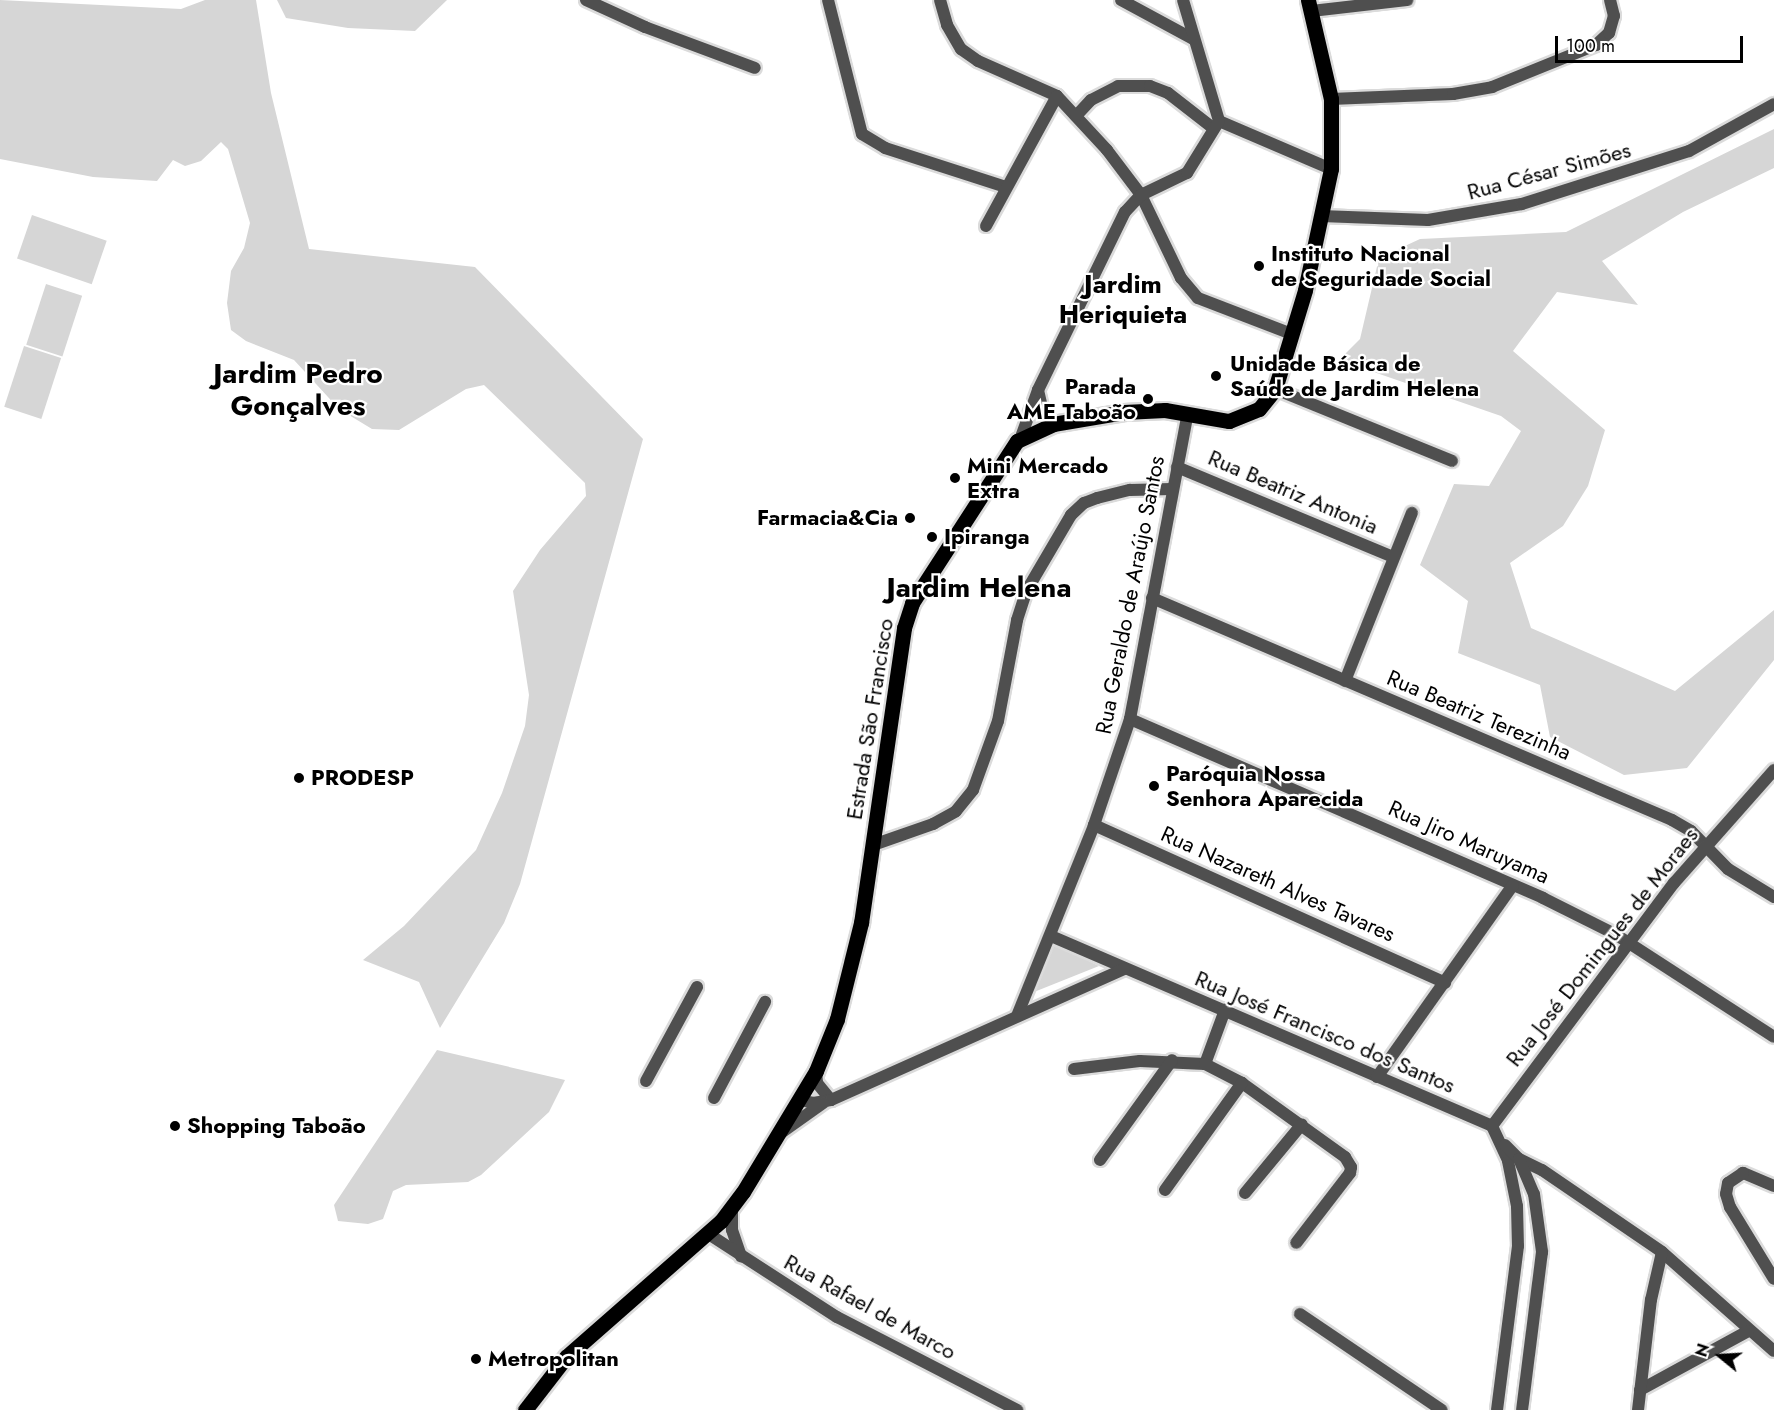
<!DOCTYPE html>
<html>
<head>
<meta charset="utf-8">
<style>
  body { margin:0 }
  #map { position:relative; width:1774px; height:1410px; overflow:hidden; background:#fff; font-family:Jost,sans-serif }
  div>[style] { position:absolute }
  .green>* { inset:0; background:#d6d6d6; transform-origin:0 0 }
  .roads { filter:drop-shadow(2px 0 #dbdbdb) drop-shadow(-2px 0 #dbdbdb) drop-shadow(0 2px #dbdbdb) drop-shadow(0 -2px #dbdbdb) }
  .minor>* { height:12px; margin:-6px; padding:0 6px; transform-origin:6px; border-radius:6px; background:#4f4f4f }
  .major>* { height:15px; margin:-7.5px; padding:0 7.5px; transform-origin:7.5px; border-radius:7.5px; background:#000 }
  .dots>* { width:16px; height:16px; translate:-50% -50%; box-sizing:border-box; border:3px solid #fff; border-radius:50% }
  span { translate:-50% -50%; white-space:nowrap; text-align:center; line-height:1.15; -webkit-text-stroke:4.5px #fff; paint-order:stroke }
  .street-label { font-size:22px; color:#000 }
  .poi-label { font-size:22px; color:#000; font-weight:700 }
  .left { translate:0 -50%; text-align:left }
  .right { translate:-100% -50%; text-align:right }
  .quarter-label { font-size:26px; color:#000; font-weight:700 }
  .district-label { font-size:28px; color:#000; font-weight:700 }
  .north { position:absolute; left:1690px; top:1326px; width:60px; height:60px; -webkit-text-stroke:4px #fff; paint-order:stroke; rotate:288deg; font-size:16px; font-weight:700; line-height:24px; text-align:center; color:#000 }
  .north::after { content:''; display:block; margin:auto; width:21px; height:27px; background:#000; clip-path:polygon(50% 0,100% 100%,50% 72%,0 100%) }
  .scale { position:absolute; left:1555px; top:36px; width:188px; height:27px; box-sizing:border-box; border:3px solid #000; border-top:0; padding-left:8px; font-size:18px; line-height:21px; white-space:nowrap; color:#000; -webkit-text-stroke:4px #fff; paint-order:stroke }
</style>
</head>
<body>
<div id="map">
  <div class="green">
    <i style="clip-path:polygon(0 0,181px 9px,205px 0,256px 0,271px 93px,309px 249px,475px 267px,643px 439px,520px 884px,504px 923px,440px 1028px,419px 982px,363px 960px,404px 926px,476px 850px,502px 793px,525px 726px,529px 695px,513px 591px,540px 550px,586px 496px,585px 483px,484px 385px,466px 389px,399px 430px,372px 429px,339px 409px,294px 360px,246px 341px,231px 330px,227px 303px,231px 271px,244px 248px,250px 223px,228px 149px,221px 142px,201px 161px,185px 166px,173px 160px,157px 181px,93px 177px,0 159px)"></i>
    <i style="clip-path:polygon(277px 0,447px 0,415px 31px,348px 28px,286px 18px)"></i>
    <i style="clip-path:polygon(1774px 129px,1774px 168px,1683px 212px,1602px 261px,1638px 305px,1557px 292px,1513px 351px,1605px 430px,1588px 486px,1563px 526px,1510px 563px,1531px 628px,1675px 691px,1774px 610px,1774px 660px,1687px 768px,1624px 775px,1550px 737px,1540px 685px,1458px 653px,1468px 601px,1420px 565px,1454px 484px,1489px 486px,1521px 431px,1501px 416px,1339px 360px,1360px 339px,1379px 258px,1420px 239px,1566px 232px)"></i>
    <i style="left:32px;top:215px;width:79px;height:46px;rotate:19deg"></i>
    <i style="left:46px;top:284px;width:38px;height:64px;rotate:18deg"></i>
    <i style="left:24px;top:346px;width:39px;height:64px;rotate:18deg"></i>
    <i style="clip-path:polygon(1053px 943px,1099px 966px,1034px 992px)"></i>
    <i style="clip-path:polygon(437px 1050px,565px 1080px,549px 1112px,481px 1175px,468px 1182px,406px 1185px,393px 1191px,383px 1219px,368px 1224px,338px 1221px,334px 1205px)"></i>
  </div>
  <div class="roads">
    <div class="minor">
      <i style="left:586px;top:0;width:65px;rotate:24.6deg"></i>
      <i style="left:645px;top:27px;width:117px;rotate:20.4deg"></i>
      <i style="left:828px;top:0;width:138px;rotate:75.8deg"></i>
      <i style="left:862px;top:134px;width:27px;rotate:31deg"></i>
      <i style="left:885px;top:148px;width:127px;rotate:17.9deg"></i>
      <i style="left:940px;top:0;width:26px;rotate:74deg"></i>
      <i style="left:947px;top:25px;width:28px;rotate:60deg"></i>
      <i style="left:961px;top:49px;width:21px;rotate:35deg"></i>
      <i style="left:978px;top:61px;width:86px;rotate:23.9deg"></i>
      <i style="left:1057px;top:96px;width:74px;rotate:47.2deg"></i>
      <i style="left:1107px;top:150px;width:56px;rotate:52.9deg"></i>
      <i style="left:1141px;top:195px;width:92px;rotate:64.3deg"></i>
      <i style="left:1181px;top:278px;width:26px;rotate:50deg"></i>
      <i style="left:1198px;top:298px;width:101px;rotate:21deg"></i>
      <i style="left:1121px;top:0;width:82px;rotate:28.4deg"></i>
      <i style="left:1183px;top:0;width:126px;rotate:73.4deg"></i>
      <i style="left:1219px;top:121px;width:122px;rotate:23.2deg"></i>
      <i style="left:1311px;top:11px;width:97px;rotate:-6.5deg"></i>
      <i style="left:1331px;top:99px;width:122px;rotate:-2.3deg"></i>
      <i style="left:1453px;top:94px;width:40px;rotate:-10deg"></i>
      <i style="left:1492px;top:87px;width:112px;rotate:-22deg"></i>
      <i style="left:1596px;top:45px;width:18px;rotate:-43deg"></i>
      <i style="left:1609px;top:33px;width:18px;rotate:-74deg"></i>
      <i style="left:1614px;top:16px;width:16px;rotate:-104deg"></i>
      <i style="left:1076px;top:116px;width:22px;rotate:-47deg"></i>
      <i style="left:1091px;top:100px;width:30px;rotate:-27deg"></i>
      <i style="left:1118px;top:86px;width:32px"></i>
      <i style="left:1150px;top:86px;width:19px;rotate:21deg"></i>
      <i style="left:1168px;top:93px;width:57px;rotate:37.9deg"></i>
      <i style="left:1321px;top:216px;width:107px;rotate:2.1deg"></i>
      <i style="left:1428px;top:220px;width:95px;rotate:-9.7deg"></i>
      <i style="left:1522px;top:204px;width:175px;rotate:-17.6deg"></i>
      <i style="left:1689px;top:151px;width:97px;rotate:-28.9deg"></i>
      <i style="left:986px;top:226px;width:148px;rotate:-61.4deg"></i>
      <i style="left:1275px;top:389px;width:191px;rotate:22.1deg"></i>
      <i style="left:1038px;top:390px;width:17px;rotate:77deg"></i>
      <i style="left:1042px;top:407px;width:20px;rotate:57deg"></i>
      <i style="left:1021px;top:437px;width:50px;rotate:-70.1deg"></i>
      <i style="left:1038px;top:390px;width:198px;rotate:-64deg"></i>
      <i style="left:1125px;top:212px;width:23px;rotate:-47deg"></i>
      <i style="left:1141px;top:195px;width:51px;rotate:-25.6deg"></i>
      <i style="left:1187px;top:173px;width:61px;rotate:-58.4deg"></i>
      <i style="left:1177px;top:467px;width:234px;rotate:22.6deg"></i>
      <i style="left:1152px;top:598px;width:565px;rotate:23.12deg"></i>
      <i style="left:1672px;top:820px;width:22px;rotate:30deg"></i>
      <i style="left:1691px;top:831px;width:53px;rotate:45.8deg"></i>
      <i style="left:1728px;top:869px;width:54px;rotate:31.3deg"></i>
      <i style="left:1345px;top:681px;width:181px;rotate:-68.3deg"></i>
      <i style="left:1130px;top:719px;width:450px;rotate:23.4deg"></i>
      <i style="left:1543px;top:898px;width:80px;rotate:26.6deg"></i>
      <i style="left:1615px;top:934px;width:189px;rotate:32.9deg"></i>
      <i style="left:1094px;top:825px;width:385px;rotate:24.2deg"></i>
      <i style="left:873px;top:845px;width:64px;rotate:-19.3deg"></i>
      <i style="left:933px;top:824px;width:26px;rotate:-29deg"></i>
      <i style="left:956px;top:811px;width:27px;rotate:-51deg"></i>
      <i style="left:973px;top:790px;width:73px;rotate:-70.1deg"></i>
      <i style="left:998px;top:721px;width:103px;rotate:-79.3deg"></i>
      <i style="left:1017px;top:620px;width:32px;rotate:-72deg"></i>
      <i style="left:1027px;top:590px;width:87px;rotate:-59.6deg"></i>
      <i style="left:1071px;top:515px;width:18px;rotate:-43deg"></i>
      <i style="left:1084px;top:503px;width:14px;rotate:-21deg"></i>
      <i style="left:1097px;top:498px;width:34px;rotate:-14deg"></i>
      <i style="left:1130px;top:490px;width:42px;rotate:-1.4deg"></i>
      <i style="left:1051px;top:936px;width:480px;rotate:23.3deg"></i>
      <i style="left:1492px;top:1126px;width:38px;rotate:65deg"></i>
      <i style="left:1508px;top:1161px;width:46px;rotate:78.7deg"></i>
      <i style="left:1517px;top:1206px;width:40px;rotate:88.6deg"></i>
      <i style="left:1518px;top:1246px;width:165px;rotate:97.3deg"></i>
      <i style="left:1017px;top:1016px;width:206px;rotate:-68deg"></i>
      <i style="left:1094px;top:825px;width:112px;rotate:-71.2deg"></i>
      <i style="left:1130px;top:719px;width:308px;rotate:-79.3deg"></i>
      <i style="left:1205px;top:1064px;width:58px;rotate:-69.7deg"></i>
      <i style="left:1074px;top:1069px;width:66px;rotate:-6.9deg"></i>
      <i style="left:1140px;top:1061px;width:65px;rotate:2.6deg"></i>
      <i style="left:1205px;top:1064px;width:42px;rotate:27.2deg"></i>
      <i style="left:1242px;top:1083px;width:127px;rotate:35.7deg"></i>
      <i style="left:1345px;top:1157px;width:12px;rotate:59deg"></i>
      <i style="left:1351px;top:1167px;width:6px;rotate:99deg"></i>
      <i style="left:1350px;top:1173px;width:88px;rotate:127.6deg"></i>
      <i style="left:816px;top:1071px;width:12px;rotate:85deg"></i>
      <i style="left:817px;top:1083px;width:22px;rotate:51deg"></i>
      <i style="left:1377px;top:1077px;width:235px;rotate:-54.7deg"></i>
      <i style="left:646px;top:1081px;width:107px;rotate:-61.5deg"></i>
      <i style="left:714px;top:1098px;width:109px;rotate:-62deg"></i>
      <i style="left:801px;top:1100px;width:12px;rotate:14deg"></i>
      <i style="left:813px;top:1103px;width:18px;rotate:-9deg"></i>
      <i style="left:831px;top:1100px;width:321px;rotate:-24.1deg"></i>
      <i style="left:1492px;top:1126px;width:304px;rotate:-53.2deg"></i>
      <i style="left:1674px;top:883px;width:151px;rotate:-48.5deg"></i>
      <i style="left:781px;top:1133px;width:52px;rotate:-35.5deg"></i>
      <i style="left:1505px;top:1145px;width:20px;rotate:45deg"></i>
      <i style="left:1519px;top:1159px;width:25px;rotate:26deg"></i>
      <i style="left:1542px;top:1170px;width:145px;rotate:34.3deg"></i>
      <i style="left:1662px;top:1252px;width:149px;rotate:41.5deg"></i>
      <i style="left:1519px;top:1159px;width:38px;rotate:67deg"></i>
      <i style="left:1534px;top:1194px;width:59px;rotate:82.1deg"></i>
      <i style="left:1542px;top:1252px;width:159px;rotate:97.2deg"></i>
      <i style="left:1100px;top:1160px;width:123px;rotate:-54.2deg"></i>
      <i style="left:1774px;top:1186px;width:34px;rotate:-157deg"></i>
      <i style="left:1743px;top:1173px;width:18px;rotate:146deg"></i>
      <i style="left:1728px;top:1183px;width:11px;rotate:100deg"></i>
      <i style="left:1726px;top:1194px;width:14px;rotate:73deg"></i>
      <i style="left:1730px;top:1207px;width:84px;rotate:58.6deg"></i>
      <i style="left:1165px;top:1190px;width:132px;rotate:-54.3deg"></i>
      <i style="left:1245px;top:1193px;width:89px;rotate:-50.4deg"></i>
      <i style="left:732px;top:1207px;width:23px;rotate:90deg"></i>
      <i style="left:732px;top:1230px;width:28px;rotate:71deg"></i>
      <i style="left:707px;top:1233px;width:155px;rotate:32.9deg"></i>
      <i style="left:837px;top:1317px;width:203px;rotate:27.3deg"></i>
      <i style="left:1300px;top:1314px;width:171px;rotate:34.1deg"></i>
      <i style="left:1640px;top:1390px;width:123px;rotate:-28.6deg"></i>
      <i style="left:1638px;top:1410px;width:111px;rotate:-83.3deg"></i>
      <i style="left:1651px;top:1300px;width:49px;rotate:-77.1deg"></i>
    </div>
    <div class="major">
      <i style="left:525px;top:1410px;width:67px;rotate:-52.3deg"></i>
      <i style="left:566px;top:1357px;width:206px;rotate:-41.3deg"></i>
      <i style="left:721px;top:1221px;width:36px;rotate:-53deg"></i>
      <i style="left:743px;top:1192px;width:141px;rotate:-58.9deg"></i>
      <i style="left:816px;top:1071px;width:56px;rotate:-68deg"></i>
      <i style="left:837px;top:1019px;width:99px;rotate:-76deg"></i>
      <i style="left:861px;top:923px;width:298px;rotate:-81.7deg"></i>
      <i style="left:904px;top:628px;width:26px;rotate:-72deg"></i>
      <i style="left:912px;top:603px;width:193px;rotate:-57.1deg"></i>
      <i style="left:1017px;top:441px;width:40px;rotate:-25deg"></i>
      <i style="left:1053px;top:424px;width:72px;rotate:-9.6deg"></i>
      <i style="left:1124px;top:412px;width:41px;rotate:-2.8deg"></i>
      <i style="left:1165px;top:410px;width:65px;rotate:9.8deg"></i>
      <i style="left:1229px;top:421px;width:32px;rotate:-22deg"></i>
      <i style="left:1259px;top:409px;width:26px;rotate:-51deg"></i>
      <i style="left:1275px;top:389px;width:103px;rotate:-73.1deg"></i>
      <i style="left:1305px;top:290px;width:124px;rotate:-77.9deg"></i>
      <i style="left:1331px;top:169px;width:70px;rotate:-90deg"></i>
      <i style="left:1331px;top:99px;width:102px;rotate:-103.1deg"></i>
    </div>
  </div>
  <div class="dots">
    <i style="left:1259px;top:266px;background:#000"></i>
    <i style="left:1216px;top:376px;background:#000"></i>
    <i style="left:1148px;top:399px;background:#000"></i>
    <i style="left:955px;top:478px;background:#000"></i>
    <i style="left:910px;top:518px;background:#000"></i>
    <i style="left:932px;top:537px;background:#000"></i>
    <i style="left:299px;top:778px;background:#000"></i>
    <i style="left:1154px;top:786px;background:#000"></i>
    <i style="left:175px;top:1126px;background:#000"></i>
    <i style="left:476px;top:1359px;background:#000"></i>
  </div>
  <div class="street-label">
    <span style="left:1549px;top:171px;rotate:-15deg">Rua César Simões</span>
    <span style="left:1293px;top:492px;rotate:23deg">Rua Beatriz Antonia</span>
    <span style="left:1130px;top:595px;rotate:-79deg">Rua Geraldo de Araújo Santos</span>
    <span style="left:1479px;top:715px;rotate:23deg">Rua Beatriz Terezinha</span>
    <span style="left:870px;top:719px;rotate:-81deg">Estrada São Francisco</span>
    <span style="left:1469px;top:842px;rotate:24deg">Rua Jiro Maruyama</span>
    <span style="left:1278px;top:884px;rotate:24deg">Rua Nazareth Alves Tavares</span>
    <span style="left:1602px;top:947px;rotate:-52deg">Rua José Domingues de Moraes</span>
    <span style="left:1325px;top:1032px;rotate:23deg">Rua José Francisco dos Santos</span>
    <span style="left:870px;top:1307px;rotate:29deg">Rua Rafael de Marco</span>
  </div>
  <div class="poi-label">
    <span class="left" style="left:1271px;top:266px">Instituto Nacional<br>de Seguridade Social</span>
    <span class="left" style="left:1230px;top:376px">Unidade Básica de<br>Saúde de Jardim Helena</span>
    <span class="right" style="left:1136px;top:399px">Parada<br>AME Taboão</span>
    <span class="left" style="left:967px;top:478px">Mini Mercado<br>Extra</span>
    <span class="right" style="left:898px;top:518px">Farmacia&amp;Cia</span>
    <span class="left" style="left:944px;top:537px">Ipiranga</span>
    <span class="left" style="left:1166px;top:786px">Paróquia Nossa<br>Senhora Aparecida</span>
    <span class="left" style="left:311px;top:778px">PRODESP</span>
    <span class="left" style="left:187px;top:1126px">Shopping Taboão</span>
    <span class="left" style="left:488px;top:1359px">Metropolitan</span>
  </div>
  <div class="quarter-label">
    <span style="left:1123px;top:300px">Jardim<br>Heriquieta</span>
  </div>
  <div class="district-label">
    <span style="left:298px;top:390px">Jardim Pedro<br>Gonçalves</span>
    <span style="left:979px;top:588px">Jardim Helena</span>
  </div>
  <div class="north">N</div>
  <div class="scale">100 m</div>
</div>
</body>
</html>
